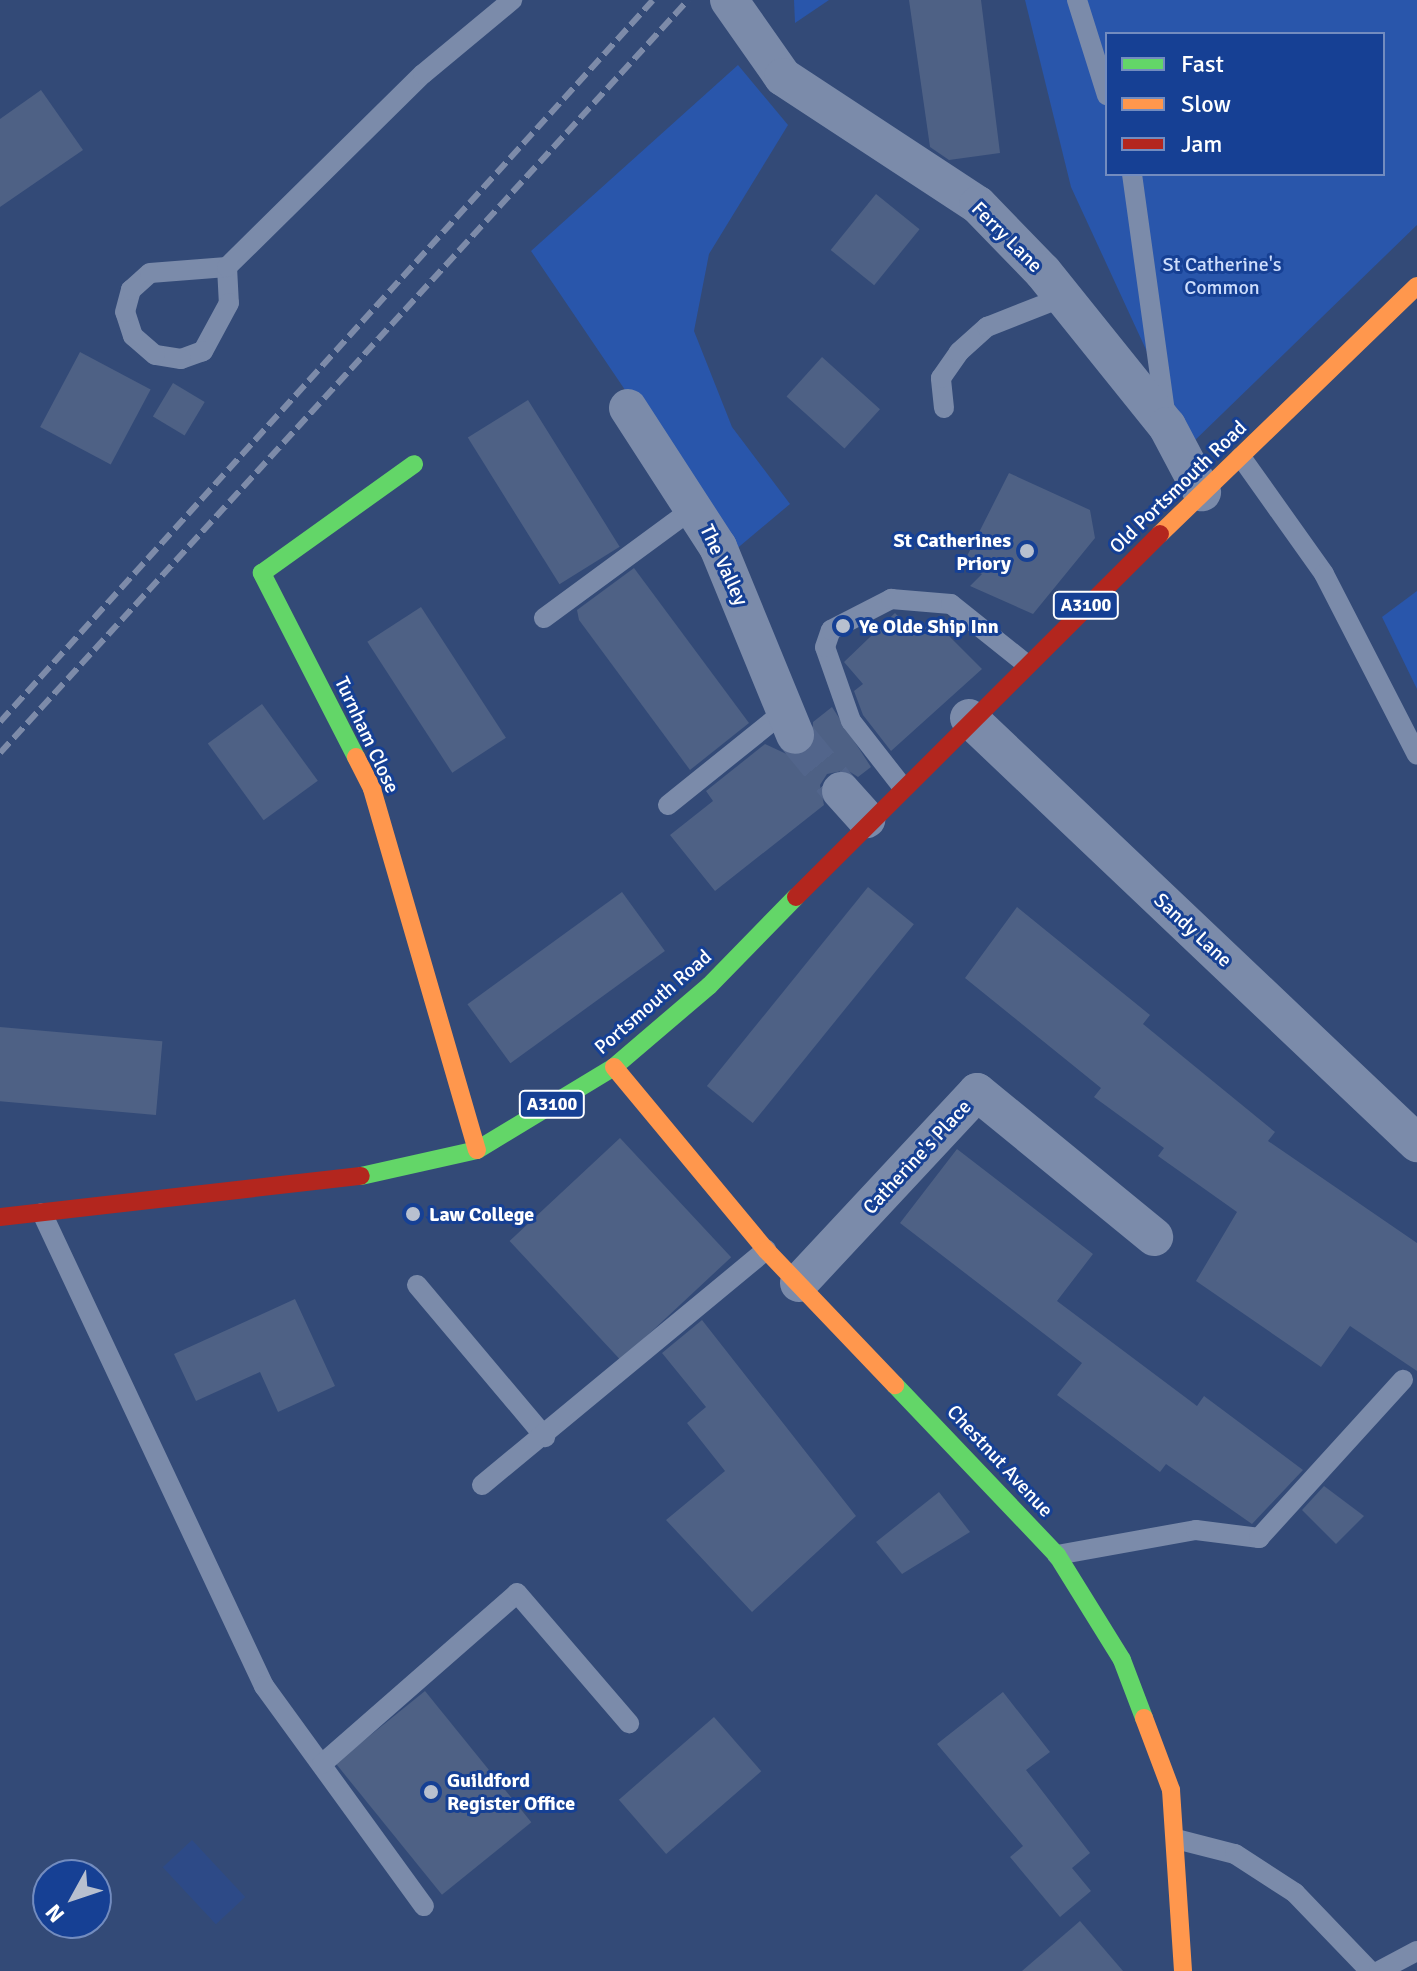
<!DOCTYPE html>
<html>
<head>
<meta charset="utf-8">
<style>
  body { margin:0 }
  #map { position:relative; width:1417px; height:1971px; overflow:hidden; background:#334a77; font-family:Signika,sans-serif }
  div>[style] { position:absolute }
  .green>* { inset:0; background:#2956ab }
  .water>* { inset:0; background:#2d4a87; transform-origin:0 0 }
  .building>* { inset:0; background:#4e6185; transform-origin:0 0 }
  .street-tunnel>* { height:38px; margin-top:-19px; transform-origin:0; background:repeating-linear-gradient(90deg,#52658b 0 38px,transparent 0 57px) }
  .lane>* { height:20px; margin:-10px; padding:0 10px; transform-origin:10px; border-radius:10px; background:#7b8baa }
  .street>* { height:38px; margin:-19px; padding:0 19px; transform-origin:19px; border-radius:19px; background:#7b8baa }
  .fast>* { height:18px; margin:-9px; padding:0 9px; transform-origin:9px; border-radius:9px; background:#63d668 }
  .slow>* { height:18px; margin:-9px; padding:0 9px; transform-origin:9px; border-radius:9px; background:#ff974d }
  .jam>* { height:18px; margin:-9px; padding:0 9px; transform-origin:9px; border-radius:9px; background:#b3261e }
  .rail>* { height:6px; margin-top:-3px; transform-origin:0; background:repeating-linear-gradient(90deg,#7d8ba9 0 14px,transparent 0 20px) }
  .dots>* { width:22px; height:22px; translate:-50% -50%; box-sizing:border-box; border:4px solid #164094; border-radius:50% }
  span { translate:-50% -50%; white-space:nowrap; text-align:center; line-height:1.15; -webkit-text-stroke:6px #164094; paint-order:stroke }
  .shield-label span { padding:2px 6px; background:#164094; border:2px solid; border-radius:6px; -webkit-text-stroke-width:0 }
  .shield-label { font-size:18px; color:#fff; font-weight:700 }
  .street-label { font-size:20px; color:#fff }
  .park-label { font-size:20px; color:#cdddfc }
  .poi-label { font-size:20px; color:#fff; font-weight:700 }
  .right { translate:-100% -50%; text-align:right }
  .left { translate:0 -50%; text-align:left }
  .legend { position:absolute; left:1105px; top:32px; width:280px; height:144px; box-sizing:border-box; background:#164094; border:2px solid #738cbf; margin:0; padding:10px 14px; list-style:none; font-size:24px; color:#fff }
  .legend li { display:flex; align-items:center; gap:16px; height:40px }
  .legend b { width:40px; border:2px solid #738cbf }
  .north { position:absolute; left:32px; top:1859px; width:80px; height:80px; box-sizing:border-box; background:#164094; border:2px solid #738cbf; border-radius:50%; rotate:230deg; font-size:22px; font-weight:700; line-height:32px; text-align:center; color:#fff }
  .north::after { content:''; display:block; margin:auto; width:28px; height:36px; background:#b8c0cf; clip-path:polygon(50% 0,100% 100%,50% 72%,0 100%) }
</style>
</head>
<body>
<div id="map">
  <div class="green">
    <i style="clip-path:polygon(794px 0,829px 0,795px 23px)"></i>
    <i style="clip-path:polygon(evenodd,1025px 0,1417px 0,1417px 225px,1190px 445px,1071px 187px,1025px 0,1107px 34px,1383px 34px,1383px 174px,1107px 174px,1107px 34px)"></i>
    <i style="clip-path:polygon(738px 65px,788px 125px,709px 254px,694px 331px,732px 427px,790px 504px,734px 551px,531px 251px)"></i>
    <i style="clip-path:polygon(1417px 591px,1417px 689px,1382px 617px)"></i>
  </div>
  <div class="water">
    <i style="left:192px;top:1840px;width:78px;height:40px;rotate:47deg"></i>
  </div>
  <div class="building">
    <i style="clip-path:polygon(909px 0,981px 0,1000px 153px,949px 160px,930px 147px)"></i>
    <i style="clip-path:polygon(41px 90px,83px 150px,0 207px,0 119px)"></i>
    <i style="left:876px;top:194px;width:56px;height:72px;rotate:39deg"></i>
    <i style="left:80px;top:352px;width:80px;height:85px;rotate:28deg"></i>
    <i style="left:822px;top:357px;width:78px;height:53px;rotate:42deg"></i>
    <i style="left:173px;top:383px;width:37px;height:39px;rotate:31deg"></i>
    <i style="left:528px;top:400px;width:173px;height:71px;rotate:58deg"></i>
    <i style="clip-path:polygon(1009px 473px,1090px 510px,1095px 538px,1033px 614px,970px 586px,982px 574px,963px 564px)"></i>
    <i style="clip-path:polygon(634px 568px,749px 723px,690px 770px,579px 620px,577px 610px)"></i>
    <i style="left:421px;top:607px;width:156px;height:64px;rotate:57deg"></i>
    <i style="clip-path:polygon(895px 613px,917px 636px,933px 620px,982px 669px,891px 751px,863px 715px,854px 691px,863px 684px,844px 662px)"></i>
    <i style="left:262px;top:704px;width:95px;height:67px;rotate:54deg"></i>
    <i style="clip-path:polygon(832px 707px,871px 767px,858px 777px,847px 770px,827px 774px,820px 785px,824px 805px,715px 891px,670px 835px,713px 801px,706px 791px,765px 744px,793px 757px,812px 749px,813px 722px)"></i>
    <i style="left:868px;top:887px;width:59px;height:256px;rotate:39deg"></i>
    <i style="left:622px;top:892px;width:73px;height:191px;rotate:54deg"></i>
    <i style="clip-path:polygon(1017px 907px,1150px 1015px,1143px 1024px,1275px 1132px,1268px 1141px,1417px 1243px,1417px 1371px,1350px 1326px,1321px 1367px,1196px 1281px,1237px 1212px,1158px 1156px,1164px 1148px,1094px 1097px,1101px 1088px,965px 978px)"></i>
    <i style="left:0;top:1027px;width:163px;height:74px;rotate:5deg"></i>
    <i style="left:620px;top:1138px;width:163px;height:151px;rotate:47deg"></i>
    <i style="clip-path:polygon(957px 1149px,1093px 1254px,1057px 1301px,1197px 1406px,1204px 1396px,1303px 1470px,1252px 1524px,1166px 1464px,1160px 1472px,1057px 1395px,1082px 1363px,900px 1223px)"></i>
    <i style="clip-path:polygon(295px 1299px,335px 1386px,278px 1412px,260px 1372px,196px 1401px,174px 1354px)"></i>
    <i style="clip-path:polygon(702px 1320px,856px 1516px,752px 1612px,666px 1520px,725px 1471px,687px 1423px,706px 1407px,662px 1353px)"></i>
    <i style="clip-path:polygon(1324px 1486px,1364px 1516px,1336px 1544px,1302px 1510px)"></i>
    <i style="clip-path:polygon(939px 1492px,970px 1532px,902px 1574px,876px 1542px)"></i>
    <i style="left:425px;top:1691px;width:169px;height:115px;rotate:51deg"></i>
    <i style="clip-path:polygon(1003px 1692px,1050px 1752px,1026px 1770px,1090px 1853px,1072px 1868px,1091px 1891px,1060px 1917px,1010px 1857px,1023px 1846px,937px 1744px)"></i>
    <i style="left:714px;top:1717px;width:72px;height:126px;rotate:49deg"></i>
    <i style="clip-path:polygon(1080px 1921px,1123px 1971px,1022px 1971px)"></i>
  </div>
  <div class="street-tunnel">
    <i style="left:795px;top:735px;width:72px;rotate:50.6deg"></i>
  </div>
  <div class="lane">
    <i style="left:1077px;top:0;width:100px;rotate:72.5deg"></i>
    <i style="left:1132px;top:174px;width:246px;rotate:82.1deg"></i>
    <i style="left:227px;top:267px;width:36px;rotate:87deg"></i>
    <i style="left:229px;top:303px;width:55px;rotate:118.4deg"></i>
    <i style="left:203px;top:351px;width:23px;rotate:160deg"></i>
    <i style="left:181px;top:359px;width:26px;rotate:-171deg"></i>
    <i style="left:155px;top:355px;width:29px;rotate:-139deg"></i>
    <i style="left:133px;top:336px;width:25px;rotate:-108deg"></i>
    <i style="left:125px;top:312px;width:23px;rotate:-75deg"></i>
    <i style="left:131px;top:290px;width:25px;rotate:-42deg"></i>
    <i style="left:150px;top:273px;width:77px;rotate:-4.5deg"></i>
    <i style="left:227px;top:267px;width:275px;rotate:-44.6deg"></i>
    <i style="left:423px;top:74px;width:116px;rotate:-39.7deg"></i>
    <i style="left:944px;top:408px;width:30px;rotate:-96deg"></i>
    <i style="left:941px;top:378px;width:32px;rotate:-55deg"></i>
    <i style="left:959px;top:352px;width:38px;rotate:-42deg"></i>
    <i style="left:987px;top:327px;width:82px;rotate:-21.5deg"></i>
    <i style="left:1241px;top:457px;width:143px;rotate:54.6deg"></i>
    <i style="left:1324px;top:574px;width:203px;rotate:62.8deg"></i>
    <i style="left:544px;top:618px;width:187px;rotate:-36.3deg"></i>
    <i style="left:901px;top:785px;width:81px;rotate:-128deg"></i>
    <i style="left:851px;top:721px;width:78px;rotate:-109.4deg"></i>
    <i style="left:825px;top:647px;width:18px;rotate:-71deg"></i>
    <i style="left:831px;top:630px;width:68px;rotate:-27.3deg"></i>
    <i style="left:891px;top:599px;width:60px;rotate:4.8deg"></i>
    <i style="left:951px;top:604px;width:95px;rotate:38.6deg"></i>
    <i style="left:668px;top:805px;width:150px;rotate:-38.8deg"></i>
    <i style="left:42px;top:1213px;width:523px;rotate:64.86deg"></i>
    <i style="left:264px;top:1686px;width:272px;rotate:54deg"></i>
    <i style="left:417px;top:1285px;width:199px;rotate:49.9deg"></i>
    <i style="left:482px;top:1485px;width:369px;rotate:-39.6deg"></i>
    <i style="left:1057px;top:1555px;width:141px;rotate:-10.2deg"></i>
    <i style="left:1196px;top:1530px;width:64px;rotate:7.2deg"></i>
    <i style="left:1259px;top:1538px;width:214px;rotate:-47.7deg"></i>
    <i style="left:322px;top:1764px;width:259px;rotate:-41.2deg"></i>
    <i style="left:517px;top:1593px;width:172px;rotate:49.3deg"></i>
    <i style="left:1176px;top:1839px;width:61px;rotate:14.3deg"></i>
    <i style="left:1235px;top:1854px;width:72px;rotate:33deg"></i>
    <i style="left:1295px;top:1893px;width:108px;rotate:46.1deg"></i>
    <i style="left:1379px;top:1971px;width:43px;rotate:-27.8deg"></i>
  </div>
  <div class="street">
    <i style="left:729px;top:0;width:94px;rotate:55deg"></i>
    <i style="left:783px;top:77px;width:233px;rotate:33.3deg"></i>
    <i style="left:978px;top:205px;width:93px;rotate:45.9deg"></i>
    <i style="left:1043px;top:272px;width:198px;rotate:51.2deg"></i>
    <i style="left:1167px;top:426px;width:75px;rotate:62.1deg"></i>
    <i style="left:628px;top:408px;width:166px;rotate:57.1deg"></i>
    <i style="left:718px;top:547px;width:203px;rotate:67.7deg"></i>
    <i style="left:969px;top:718px;width:618px;rotate:43.49deg"></i>
    <i style="left:841px;top:791px;width:38px;rotate:48deg"></i>
    <i style="left:799px;top:1283px;width:261px;rotate:-47deg"></i>
    <i style="left:977px;top:1092px;width:229px;rotate:39.3deg"></i>
  </div>
  <div class="fast">
    <i style="left:356px;top:757px;width:207px;rotate:-117.1deg"></i>
    <i style="left:262px;top:573px;width:187px;rotate:-35.6deg"></i>
    <i style="left:361px;top:1176px;width:119px;rotate:-12.6deg"></i>
    <i style="left:477px;top:1150px;width:160px;rotate:-31.2deg"></i>
    <i style="left:614px;top:1067px;width:125px;rotate:-40.5deg"></i>
    <i style="left:709px;top:986px;width:124px;rotate:-45.7deg"></i>
    <i style="left:895px;top:1385px;width:235px;rotate:46.4deg"></i>
    <i style="left:1057px;top:1555px;width:123px;rotate:58.2deg"></i>
    <i style="left:1122px;top:1660px;width:62px;rotate:69.2deg"></i>
  </div>
  <div class="slow">
    <i style="left:1160px;top:534px;width:357px;rotate:-44deg"></i>
    <i style="left:356px;top:757px;width:36px;rotate:63deg"></i>
    <i style="left:372px;top:789px;width:376px;rotate:73.8deg"></i>
    <i style="left:614px;top:1067px;width:238px;rotate:50.3deg"></i>
    <i style="left:766px;top:1250px;width:187px;rotate:46.3deg"></i>
    <i style="left:1144px;top:1718px;width:77px;rotate:69.4deg"></i>
    <i style="left:1171px;top:1790px;width:181px;rotate:86.2deg"></i>
  </div>
  <div class="jam">
    <i style="left:796px;top:897px;width:514px;rotate:-44.92deg"></i>
    <i style="left:0;top:1217px;width:363px;rotate:-6.5deg"></i>
  </div>
  <div class="rail">
    <i style="left:0;top:722px;width:973px;rotate:-47.87deg"></i>
    <i style="left:0;top:753px;width:1020px;rotate:-47.58deg"></i>
  </div>
  <div class="dots">
    <i style="left:1027px;top:551px;background:#b8c0cf"></i>
    <i style="left:843px;top:626px;background:#b8c0cf"></i>
    <i style="left:413px;top:1214px;background:#b8c0cf"></i>
    <i style="left:431px;top:1792px;background:#b8c0cf"></i>
  </div>
  <div class="shield-label">
    <span style="left:1086px;top:605px">A3100</span>
    <span style="left:552px;top:1104px">A3100</span>
  </div>
  <div class="street-label">
    <span style="left:1007px;top:237px;rotate:45deg">Ferry Lane</span>
    <span style="left:1178px;top:487px;rotate:-44deg">Old Portsmouth Road</span>
    <span style="left:724px;top:565px;rotate:65deg">The Valley</span>
    <span style="left:367px;top:735px;rotate:65deg">Turnham Close</span>
    <span style="left:1193px;top:930px;rotate:43deg">Sandy Lane</span>
    <span style="left:653px;top:1002px;rotate:-41deg">Portsmouth Road</span>
    <span style="left:917px;top:1157px;rotate:-47deg">Catherine's Place</span>
    <span style="left:1000px;top:1461px;rotate:47deg">Chestnut Avenue</span>
  </div>
  <div class="park-label">
    <span style="left:1222px;top:276px">St Catherine's<br>Common</span>
  </div>
  <div class="poi-label">
    <span class="right" style="left:1011px;top:552px">St Catherines<br>Priory</span>
    <span class="left" style="left:859px;top:626px">Ye Olde Ship Inn</span>
    <span class="left" style="left:429px;top:1214px">Law College</span>
    <span class="left" style="left:447px;top:1792px">Guildford<br>Register Office</span>
  </div>
  <ul class="legend">
  <li><b style="height:10px;background:#63d668"></b>Fast</li>
  <li><b style="height:10px;background:#ff974d"></b>Slow</li>
  <li><b style="height:10px;background:#b3261e"></b>Jam</li>
  </ul>
  <div class="north">N</div>
</div>
</body>
</html>
